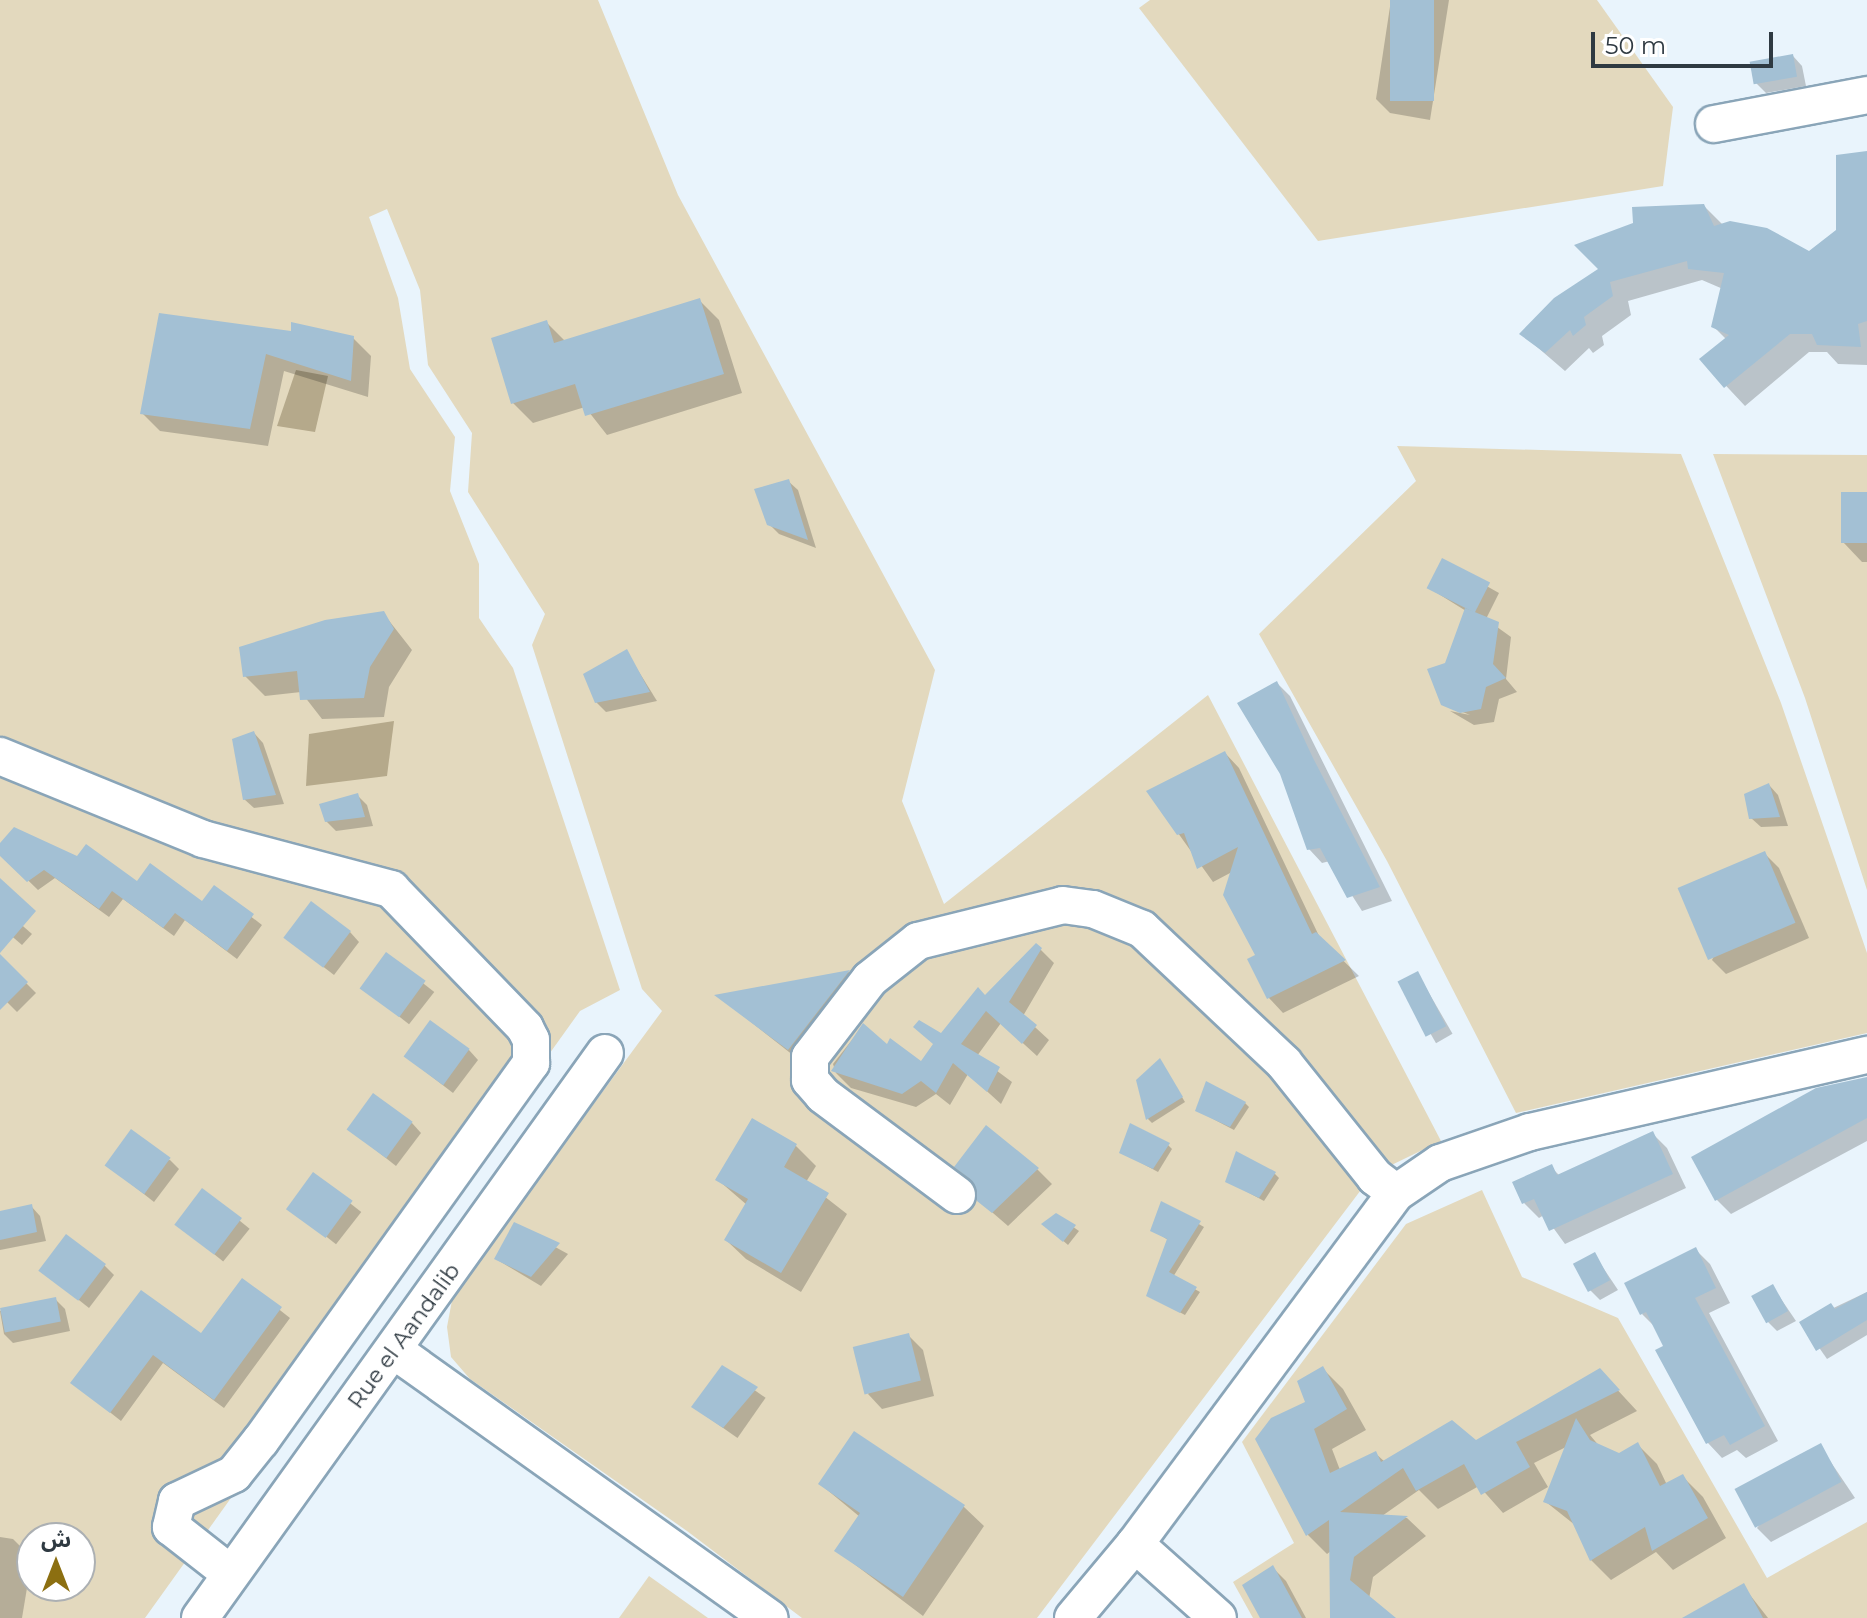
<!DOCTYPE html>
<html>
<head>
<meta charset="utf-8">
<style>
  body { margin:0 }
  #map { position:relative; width:1867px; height:1618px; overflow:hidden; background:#e9f4fc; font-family:Montserrat,"Noto Sans Arabic",sans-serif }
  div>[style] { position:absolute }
  .green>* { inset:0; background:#e3d9be }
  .water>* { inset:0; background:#b5a98b }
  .shadow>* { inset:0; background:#0003; transform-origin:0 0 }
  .building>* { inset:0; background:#a3c0d4; transform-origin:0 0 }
  .roads { filter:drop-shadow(2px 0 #8aa5b8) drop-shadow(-2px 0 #8aa5b8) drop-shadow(0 2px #8aa5b8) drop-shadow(0 -2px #8aa5b8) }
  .minor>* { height:36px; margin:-18px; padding:0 18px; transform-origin:18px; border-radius:18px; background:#fff }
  span { translate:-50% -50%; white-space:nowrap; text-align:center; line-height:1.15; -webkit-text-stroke:6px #fff; paint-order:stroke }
  .street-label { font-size:22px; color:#2f3a42 }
  .north { position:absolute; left:16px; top:1522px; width:80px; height:80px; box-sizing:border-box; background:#fff; border:2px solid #acb0b3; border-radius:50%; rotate:0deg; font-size:22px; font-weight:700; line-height:32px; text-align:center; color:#2f3a42 }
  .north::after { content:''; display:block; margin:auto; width:28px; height:36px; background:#8c6f11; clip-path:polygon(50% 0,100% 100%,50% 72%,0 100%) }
  .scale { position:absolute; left:1591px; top:32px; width:182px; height:36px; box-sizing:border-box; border:4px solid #2f3a42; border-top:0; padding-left:10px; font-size:24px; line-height:28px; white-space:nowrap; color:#2f3a42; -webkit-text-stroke:6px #fff; paint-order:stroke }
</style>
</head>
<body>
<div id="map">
  <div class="green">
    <i style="clip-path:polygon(evenodd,0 0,598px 0,678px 195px,935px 670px,902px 801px,944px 904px,1208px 695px,1441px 1141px,1373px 1174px,1037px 1618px,802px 1618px,687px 1531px,470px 1379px,451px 1357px,447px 1327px,453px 1295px,662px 1011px,642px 989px,532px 645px,545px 614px,468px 492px,472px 433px,428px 365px,420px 290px,387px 209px,369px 217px,398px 298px,410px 369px,455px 437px,450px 491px,479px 564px,479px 618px,513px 668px,620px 990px,580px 1011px,145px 1618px,0 1618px,0 0,32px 1538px,80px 1538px,80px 1586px,32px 1586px,32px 1538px)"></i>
    <i style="clip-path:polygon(1150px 0,1597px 0,1673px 107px,1663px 186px,1318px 241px,1139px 8px)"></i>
    <i style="clip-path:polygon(1397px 446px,1681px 454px,1781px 703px,1867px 953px,1867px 1033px,1516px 1113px,1387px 861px,1259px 634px,1416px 481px)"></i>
    <i style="clip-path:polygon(1713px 454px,1867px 455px,1867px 890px,1805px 698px)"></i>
    <i style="clip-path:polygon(1482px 1190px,1522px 1277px,1618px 1318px,1767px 1578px,1867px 1522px,1867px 1618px,1253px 1618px,1233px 1582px,1294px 1543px,1242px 1442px,1406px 1224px)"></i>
    <i style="clip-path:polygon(649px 1576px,708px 1618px,619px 1618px)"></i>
  </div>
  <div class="water">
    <i style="clip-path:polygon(296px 370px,328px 376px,315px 432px,277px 426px)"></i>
    <i style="clip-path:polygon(394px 721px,387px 776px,306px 786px,309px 734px)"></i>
  </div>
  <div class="shadow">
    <i style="clip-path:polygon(1391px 0,1449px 0,1430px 120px,1390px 113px,1376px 99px)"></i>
    <i style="clip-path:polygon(1793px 56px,1802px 66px,1806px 86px,1766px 93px,1756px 83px)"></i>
    <i style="clip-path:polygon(1867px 153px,1867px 365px,1838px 364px,1827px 352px,1809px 352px,1745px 406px,1701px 359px,1726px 339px,1713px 326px,1723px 289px,1702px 280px,1628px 301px,1631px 315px,1602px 336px,1604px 345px,1593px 353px,1589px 348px,1565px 371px,1522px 334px,1704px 206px,1723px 225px,1809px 254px,1838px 231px)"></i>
    <i style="clip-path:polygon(699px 300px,719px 320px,742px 393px,607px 435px,585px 407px,533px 423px,513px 403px,546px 322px,565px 341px)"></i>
    <i style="clip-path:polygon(293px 334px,353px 338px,371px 356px,368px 397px,284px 371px,268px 446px,160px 431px,142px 413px)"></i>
    <i style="clip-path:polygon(788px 481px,798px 490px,816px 548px,779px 534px,769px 524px)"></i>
    <i style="clip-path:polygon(1867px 494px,1867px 562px,1862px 562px,1843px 542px)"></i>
    <i style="clip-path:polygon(1442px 561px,1499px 593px,1486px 619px,1511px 637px,1506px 679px,1517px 692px,1499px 699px,1494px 722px,1474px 725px,1450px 711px,1470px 715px,1443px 704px,1446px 664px,1466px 611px,1429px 588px)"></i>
    <i style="clip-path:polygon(383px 613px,412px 650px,389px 687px,384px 717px,322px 719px,301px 692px,265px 696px,245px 676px)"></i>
    <i style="clip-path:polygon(626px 651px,657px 701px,606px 712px,596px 702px)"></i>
    <i style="clip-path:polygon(1277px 683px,1290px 696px,1392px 901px,1362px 911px,1330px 861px,1322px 863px,1309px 849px)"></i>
    <i style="clip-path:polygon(254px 733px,263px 743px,284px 804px,254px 808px,244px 799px)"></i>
    <i style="clip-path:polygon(1225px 753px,1239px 768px,1320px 938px,1359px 976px,1283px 1013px,1269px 998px,1232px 872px,1213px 882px,1178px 833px)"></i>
    <i style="clip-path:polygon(1769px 785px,1778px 795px,1788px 826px,1761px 827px,1751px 818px)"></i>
    <i style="clip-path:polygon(358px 796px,367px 805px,373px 826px,336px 831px,326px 821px)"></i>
    <i style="clip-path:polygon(0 846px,203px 903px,214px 888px,262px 925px,237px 959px,185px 920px,174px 936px,123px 899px,109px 917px,55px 878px,38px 890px,0 853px)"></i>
    <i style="clip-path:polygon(1764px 853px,1779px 868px,1809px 938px,1726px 974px,1712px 960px)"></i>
    <i style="clip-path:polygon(0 906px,32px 934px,22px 945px,0 926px)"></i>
    <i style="clip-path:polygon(350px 932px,359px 942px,334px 975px,286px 938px)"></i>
    <i style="clip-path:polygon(1040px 949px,1054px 963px,1023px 1016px,1049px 1040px,1037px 1056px,1001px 1023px,977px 1056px,1012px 1082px,1001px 1104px,968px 1074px,950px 1105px,936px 1094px,916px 1107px,851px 1088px,836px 1073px,833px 1064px,863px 1026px,887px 1047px,921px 1064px,941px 1035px)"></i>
    <i style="left:387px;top:955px;width:60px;height:41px;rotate:38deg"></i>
    <i style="clip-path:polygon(0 957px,36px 993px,17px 1012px,0 995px)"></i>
    <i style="clip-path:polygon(850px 972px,864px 986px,803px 1063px,718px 996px)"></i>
    <i style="left:1418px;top:974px;width:69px;height:19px;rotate:60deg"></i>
    <i style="clip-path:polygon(469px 1050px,478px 1060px,453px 1093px,405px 1056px)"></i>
    <i style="clip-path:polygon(1160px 1061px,1185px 1102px,1152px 1123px,1148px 1119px)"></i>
    <i style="clip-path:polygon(1867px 1078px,1867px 1141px,1731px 1214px,1717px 1200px,1693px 1158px)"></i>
    <i style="clip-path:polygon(1245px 1103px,1249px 1107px,1234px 1130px,1198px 1111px)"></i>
    <i style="clip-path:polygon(752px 1120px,796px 1146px,816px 1166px,806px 1182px,847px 1214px,801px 1292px,746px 1259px,726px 1240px,747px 1205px,718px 1180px)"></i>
    <i style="clip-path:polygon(412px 1123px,421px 1133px,396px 1166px,349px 1129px)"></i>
    <i style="clip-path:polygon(1652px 1133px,1667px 1148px,1686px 1188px,1565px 1244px,1544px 1215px,1539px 1218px,1524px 1203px,1551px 1167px,1560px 1176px)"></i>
    <i style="clip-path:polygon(1168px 1145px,1172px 1149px,1158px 1172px,1121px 1152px)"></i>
    <i style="clip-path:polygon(170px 1160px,179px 1169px,154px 1202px,107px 1165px)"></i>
    <i style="clip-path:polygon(957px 1167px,1037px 1169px,1052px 1184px,1008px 1226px,978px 1200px,973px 1183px)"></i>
    <i style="clip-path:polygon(1275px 1174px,1279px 1178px,1264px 1201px,1227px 1181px)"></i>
    <i style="left:314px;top:1175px;width:60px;height:41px;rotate:38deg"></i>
    <i style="left:203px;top:1191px;width:60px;height:42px;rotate:39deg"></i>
    <i style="clip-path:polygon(1162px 1203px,1204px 1227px,1173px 1277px,1200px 1292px,1185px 1315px,1148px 1296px,1168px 1240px,1153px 1230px)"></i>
    <i style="clip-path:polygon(31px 1206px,40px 1216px,46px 1241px,0 1250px,0 1213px)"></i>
    <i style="clip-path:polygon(1056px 1215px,1079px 1231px,1068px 1245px,1044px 1224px)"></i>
    <i style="clip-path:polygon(515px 1225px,568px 1254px,541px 1286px,496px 1259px)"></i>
    <i style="clip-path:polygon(1695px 1249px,1710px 1264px,1730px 1303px,1709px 1313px,1778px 1441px,1746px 1458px,1737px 1450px,1722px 1458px,1708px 1443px,1657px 1351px,1665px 1347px,1656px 1328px,1642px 1314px)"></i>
    <i style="clip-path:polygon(1594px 1254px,1618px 1290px,1600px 1300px,1590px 1290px)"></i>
    <i style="clip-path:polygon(104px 1265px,114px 1275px,89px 1308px,41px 1270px)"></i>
    <i style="clip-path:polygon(243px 1281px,290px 1318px,224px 1408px,163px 1363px,121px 1421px,73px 1383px,202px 1336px)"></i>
    <i style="clip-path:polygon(1773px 1287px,1796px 1321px,1777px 1331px,1768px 1322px)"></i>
    <i style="clip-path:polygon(1867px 1292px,1867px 1335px,1827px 1359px,1802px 1323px)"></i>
    <i style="clip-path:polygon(55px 1299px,65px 1309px,70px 1331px,13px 1343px,4px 1334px,0 1311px)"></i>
    <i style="clip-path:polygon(908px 1335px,923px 1350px,934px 1396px,882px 1409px,868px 1394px)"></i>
    <i style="left:723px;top:1368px;width:52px;height:49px;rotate:35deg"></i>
    <i style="clip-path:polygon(1323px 1369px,1343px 1389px,1366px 1430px,1332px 1449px,1340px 1470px,1375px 1453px,1385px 1462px,1476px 1442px,1600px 1371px,1637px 1411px,1590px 1435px,1600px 1447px,1620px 1456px,1638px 1445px,1657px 1464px,1667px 1485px,1683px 1477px,1703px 1497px,1726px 1538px,1673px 1570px,1656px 1552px,1611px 1580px,1591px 1560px,1575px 1525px,1546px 1502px,1568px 1446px,1534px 1463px,1548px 1487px,1503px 1513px,1479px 1486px,1438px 1509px,1419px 1490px,1382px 1516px,1407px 1518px,1426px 1536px,1373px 1577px,1369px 1599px,1390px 1618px,1333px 1618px,1331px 1551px,1327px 1554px,1308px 1535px,1307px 1403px)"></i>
    <i style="clip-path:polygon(854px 1433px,964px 1507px,984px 1526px,923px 1616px,837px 1551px,860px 1517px,820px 1484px)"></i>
    <i style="clip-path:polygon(1820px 1446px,1855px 1498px,1771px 1542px,1757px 1528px)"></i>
    <i style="clip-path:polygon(0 1537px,13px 1539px,32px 1558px,22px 1618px,0 1618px)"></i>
    <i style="clip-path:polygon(1273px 1568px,1286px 1581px,1306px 1618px,1261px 1618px)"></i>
    <i style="clip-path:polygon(1743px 1586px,1768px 1618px,1711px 1618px)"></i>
  </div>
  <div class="building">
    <i style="left:1390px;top:0;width:44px;height:101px"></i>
    <i style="left:1793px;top:54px;width:23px;height:44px;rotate:80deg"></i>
    <i style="clip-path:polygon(1867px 151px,1867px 321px,1858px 324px,1861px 347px,1817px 345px,1812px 334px,1790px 334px,1724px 388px,1699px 359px,1729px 335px,1711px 327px,1724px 273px,1688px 269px,1687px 261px,1610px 282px,1613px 296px,1584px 317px,1586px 325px,1573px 336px,1570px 330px,1545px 353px,1519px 334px,1554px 298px,1598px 269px,1574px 245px,1633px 223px,1632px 207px,1704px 204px,1714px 226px,1730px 221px,1767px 228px,1809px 251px,1836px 230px,1836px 155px)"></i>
    <i style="clip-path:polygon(700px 298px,724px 374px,585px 416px,575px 384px,511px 404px,491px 338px,547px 320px,554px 343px)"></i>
    <i style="clip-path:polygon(159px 313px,291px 331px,291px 322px,354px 336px,351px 381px,266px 354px,250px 429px,140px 414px)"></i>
    <i style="clip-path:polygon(789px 479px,808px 540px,767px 525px,754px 489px)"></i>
    <i style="left:1841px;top:492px;width:26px;height:51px"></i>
    <i style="left:1442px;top:558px;width:54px;height:34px;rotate:27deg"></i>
    <i style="clip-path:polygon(1465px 608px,1499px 622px,1493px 664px,1506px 678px,1486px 687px,1481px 709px,1460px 713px,1441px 705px,1427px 669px,1445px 663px)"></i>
    <i style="clip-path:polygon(384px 611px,394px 629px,370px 667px,364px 698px,300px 700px,297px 671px,243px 677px,239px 647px,325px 620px)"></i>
    <i style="clip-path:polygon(627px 649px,650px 692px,595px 703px,583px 674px)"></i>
    <i style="clip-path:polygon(1277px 681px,1313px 758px,1380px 887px,1347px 898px,1320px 848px,1307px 850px,1280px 774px,1237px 703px)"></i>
    <i style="clip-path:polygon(254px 731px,276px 795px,243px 800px,232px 739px)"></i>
    <i style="clip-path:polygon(1225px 751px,1312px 934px,1316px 932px,1346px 960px,1267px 999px,1247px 959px,1255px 955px,1223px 895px,1238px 847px,1197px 869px,1184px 833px,1177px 835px,1146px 791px)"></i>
    <i style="clip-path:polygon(1769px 783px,1780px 817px,1749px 819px,1744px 794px)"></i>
    <i style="clip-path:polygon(358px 793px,365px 817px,325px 822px,319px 804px)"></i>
    <i style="clip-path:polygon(14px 827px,77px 856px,86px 844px,137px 881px,150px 863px,202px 901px,214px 885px,254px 914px,227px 951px,175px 913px,163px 928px,112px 891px,99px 909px,44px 870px,27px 882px,0 856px,0 843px)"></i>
    <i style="left:1765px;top:851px;width:78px;height:95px;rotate:67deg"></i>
    <i style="clip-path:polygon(0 878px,36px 911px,0 953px)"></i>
    <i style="left:311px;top:901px;width:50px;height:46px;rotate:37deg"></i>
    <i style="clip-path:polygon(1036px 943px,1042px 948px,1009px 1002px,1037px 1025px,1022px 1044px,986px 1011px,961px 1044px,1000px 1067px,987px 1092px,953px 1063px,936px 1093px,921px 1081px,902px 1094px,831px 1071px,863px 1023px,887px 1044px,890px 1038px,921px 1061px,933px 1044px,913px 1027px,919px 1020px,941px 1033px,978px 987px,985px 995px)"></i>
    <i style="left:386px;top:952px;width:49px;height:45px;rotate:36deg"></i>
    <i style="clip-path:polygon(0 954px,28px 982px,0 1010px)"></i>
    <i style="clip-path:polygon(850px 970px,788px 1050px,714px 995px)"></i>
    <i style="left:1418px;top:971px;width:62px;height:23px;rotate:63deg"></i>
    <i style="left:430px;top:1020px;width:49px;height:45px;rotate:36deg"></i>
    <i style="clip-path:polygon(1160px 1058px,1183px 1097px,1146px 1120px,1136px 1080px)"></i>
    <i style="clip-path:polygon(1867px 1077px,1867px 1118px,1715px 1201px,1691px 1157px,1816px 1088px)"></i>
    <i style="clip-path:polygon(1206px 1081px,1246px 1102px,1230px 1127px,1195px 1111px)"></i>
    <i style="left:373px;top:1093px;width:49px;height:45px;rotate:36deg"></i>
    <i style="clip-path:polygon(752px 1118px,797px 1144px,784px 1167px,829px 1193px,781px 1273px,724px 1240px,748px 1199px,715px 1180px)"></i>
    <i style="clip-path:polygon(1130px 1123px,1170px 1143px,1153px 1169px,1119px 1153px)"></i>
    <i style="clip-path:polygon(986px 1125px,1039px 1168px,992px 1213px,977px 1201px,970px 1179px,954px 1167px)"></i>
    <i style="left:131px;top:1129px;width:49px;height:45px;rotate:36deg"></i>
    <i style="clip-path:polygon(1653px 1131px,1673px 1174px,1549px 1231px,1534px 1199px,1522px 1204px,1512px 1182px,1552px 1164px,1557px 1175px)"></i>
    <i style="clip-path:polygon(1236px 1151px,1276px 1172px,1259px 1198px,1225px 1182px)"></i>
    <i style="left:313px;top:1172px;width:49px;height:46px;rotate:36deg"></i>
    <i style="left:202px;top:1188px;width:50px;height:46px;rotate:37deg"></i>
    <i style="clip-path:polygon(1161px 1201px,1201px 1221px,1169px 1272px,1197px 1287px,1180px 1313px,1146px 1296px,1167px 1239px,1150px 1231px)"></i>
    <i style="clip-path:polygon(32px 1204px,37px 1232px,0 1240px,0 1211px)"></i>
    <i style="clip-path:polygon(1056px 1213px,1076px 1225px,1063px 1242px,1041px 1224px)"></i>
    <i style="clip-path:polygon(514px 1222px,560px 1243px,531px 1277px,494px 1259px)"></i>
    <i style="left:66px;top:1234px;width:50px;height:46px;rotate:37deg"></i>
    <i style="clip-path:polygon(1696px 1247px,1716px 1288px,1695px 1298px,1765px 1426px,1730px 1445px,1724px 1435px,1706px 1444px,1655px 1350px,1663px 1346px,1646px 1312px,1640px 1315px,1624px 1283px)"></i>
    <i style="left:1595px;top:1252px;width:32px;height:25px;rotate:62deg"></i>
    <i style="clip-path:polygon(242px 1278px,282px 1307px,214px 1400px,153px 1355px,110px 1413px,70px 1383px,141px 1290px,201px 1333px)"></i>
    <i style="left:1773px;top:1284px;width:31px;height:25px;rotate:61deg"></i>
    <i style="clip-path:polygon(1867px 1292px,1867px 1320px,1816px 1351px,1799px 1322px,1831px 1303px,1835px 1309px)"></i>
    <i style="left:56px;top:1297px;width:25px;height:57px;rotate:79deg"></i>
    <i style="left:909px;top:1333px;width:49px;height:58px;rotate:76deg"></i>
    <i style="clip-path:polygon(722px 1365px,758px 1387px,723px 1428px,691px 1407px)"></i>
    <i style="clip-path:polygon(1323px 1366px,1347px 1409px,1314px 1429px,1330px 1473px,1376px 1451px,1381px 1462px,1452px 1420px,1476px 1440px,1600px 1368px,1620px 1390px,1516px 1442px,1530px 1467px,1481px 1495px,1464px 1464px,1416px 1491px,1403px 1468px,1340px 1512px,1408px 1516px,1354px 1557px,1350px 1580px,1396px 1618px,1330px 1618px,1329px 1520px,1306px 1536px,1255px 1439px,1271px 1418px,1305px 1402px,1297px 1381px)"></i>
    <i style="clip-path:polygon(1576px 1418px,1590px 1440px,1619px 1453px,1638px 1442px,1660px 1486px,1683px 1474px,1708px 1518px,1652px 1551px,1645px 1527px,1590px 1561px,1567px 1511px,1543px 1502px)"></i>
    <i style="clip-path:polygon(854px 1431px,965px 1505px,903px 1597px,834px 1551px,860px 1513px,818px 1484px)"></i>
    <i style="left:1821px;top:1443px;width:44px;height:98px;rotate:62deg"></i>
    <i style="clip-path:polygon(1273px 1565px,1302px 1618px,1260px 1618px,1242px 1585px)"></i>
    <i style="clip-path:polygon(1744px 1583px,1763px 1618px,1682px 1618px)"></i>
  </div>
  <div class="roads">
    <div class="minor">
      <i style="left:1714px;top:124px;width:156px;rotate:-10.7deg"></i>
      <i style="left:0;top:756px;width:219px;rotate:22.2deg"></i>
      <i style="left:203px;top:839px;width:195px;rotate:14.9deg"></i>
      <i style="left:391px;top:889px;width:193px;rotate:46deg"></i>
      <i style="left:525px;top:1028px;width:13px;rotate:63deg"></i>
      <i style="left:531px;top:1040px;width:23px;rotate:90deg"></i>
      <i style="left:531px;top:1063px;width:464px;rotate:125.6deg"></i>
      <i style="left:261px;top:1440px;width:43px;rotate:128.5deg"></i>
      <i style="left:234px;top:1474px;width:63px;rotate:154.7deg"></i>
      <i style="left:177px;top:1501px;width:27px;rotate:103deg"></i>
      <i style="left:171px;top:1527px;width:76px;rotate:38.1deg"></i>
      <i style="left:957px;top:1195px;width:167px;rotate:-143.3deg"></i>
      <i style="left:823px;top:1095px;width:20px;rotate:-131deg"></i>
      <i style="left:810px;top:1080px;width:23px;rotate:-90deg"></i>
      <i style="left:810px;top:1057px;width:98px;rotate:-52.4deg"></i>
      <i style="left:870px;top:979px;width:61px;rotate:-38.4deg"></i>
      <i style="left:918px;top:941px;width:149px;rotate:-13.9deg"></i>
      <i style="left:1063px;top:905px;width:30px;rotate:8deg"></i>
      <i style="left:1093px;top:909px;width:53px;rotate:22.2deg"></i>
      <i style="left:1142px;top:929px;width:195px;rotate:43.3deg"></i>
      <i style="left:1284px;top:1063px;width:146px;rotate:51.4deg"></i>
      <i style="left:1375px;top:1177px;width:26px;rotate:37deg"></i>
      <i style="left:395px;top:1351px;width:460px;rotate:35.5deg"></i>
      <i style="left:1135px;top:1544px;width:111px;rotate:41.7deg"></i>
      <i style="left:200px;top:1618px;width:695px;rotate:-54.37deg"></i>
      <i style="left:1073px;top:1618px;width:97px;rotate:-50deg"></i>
      <i style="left:1135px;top:1544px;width:437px;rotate:-53.4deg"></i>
      <i style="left:1396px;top:1193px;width:53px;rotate:-34.3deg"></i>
      <i style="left:1440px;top:1163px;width:95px;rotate:-19deg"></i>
      <i style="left:1530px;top:1132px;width:346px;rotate:-12.9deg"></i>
    </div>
  </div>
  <div class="street-label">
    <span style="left:404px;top:1336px;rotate:-54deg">Rue el Aandalib</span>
  </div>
  <div class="north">ش</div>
  <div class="scale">50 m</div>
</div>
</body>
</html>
